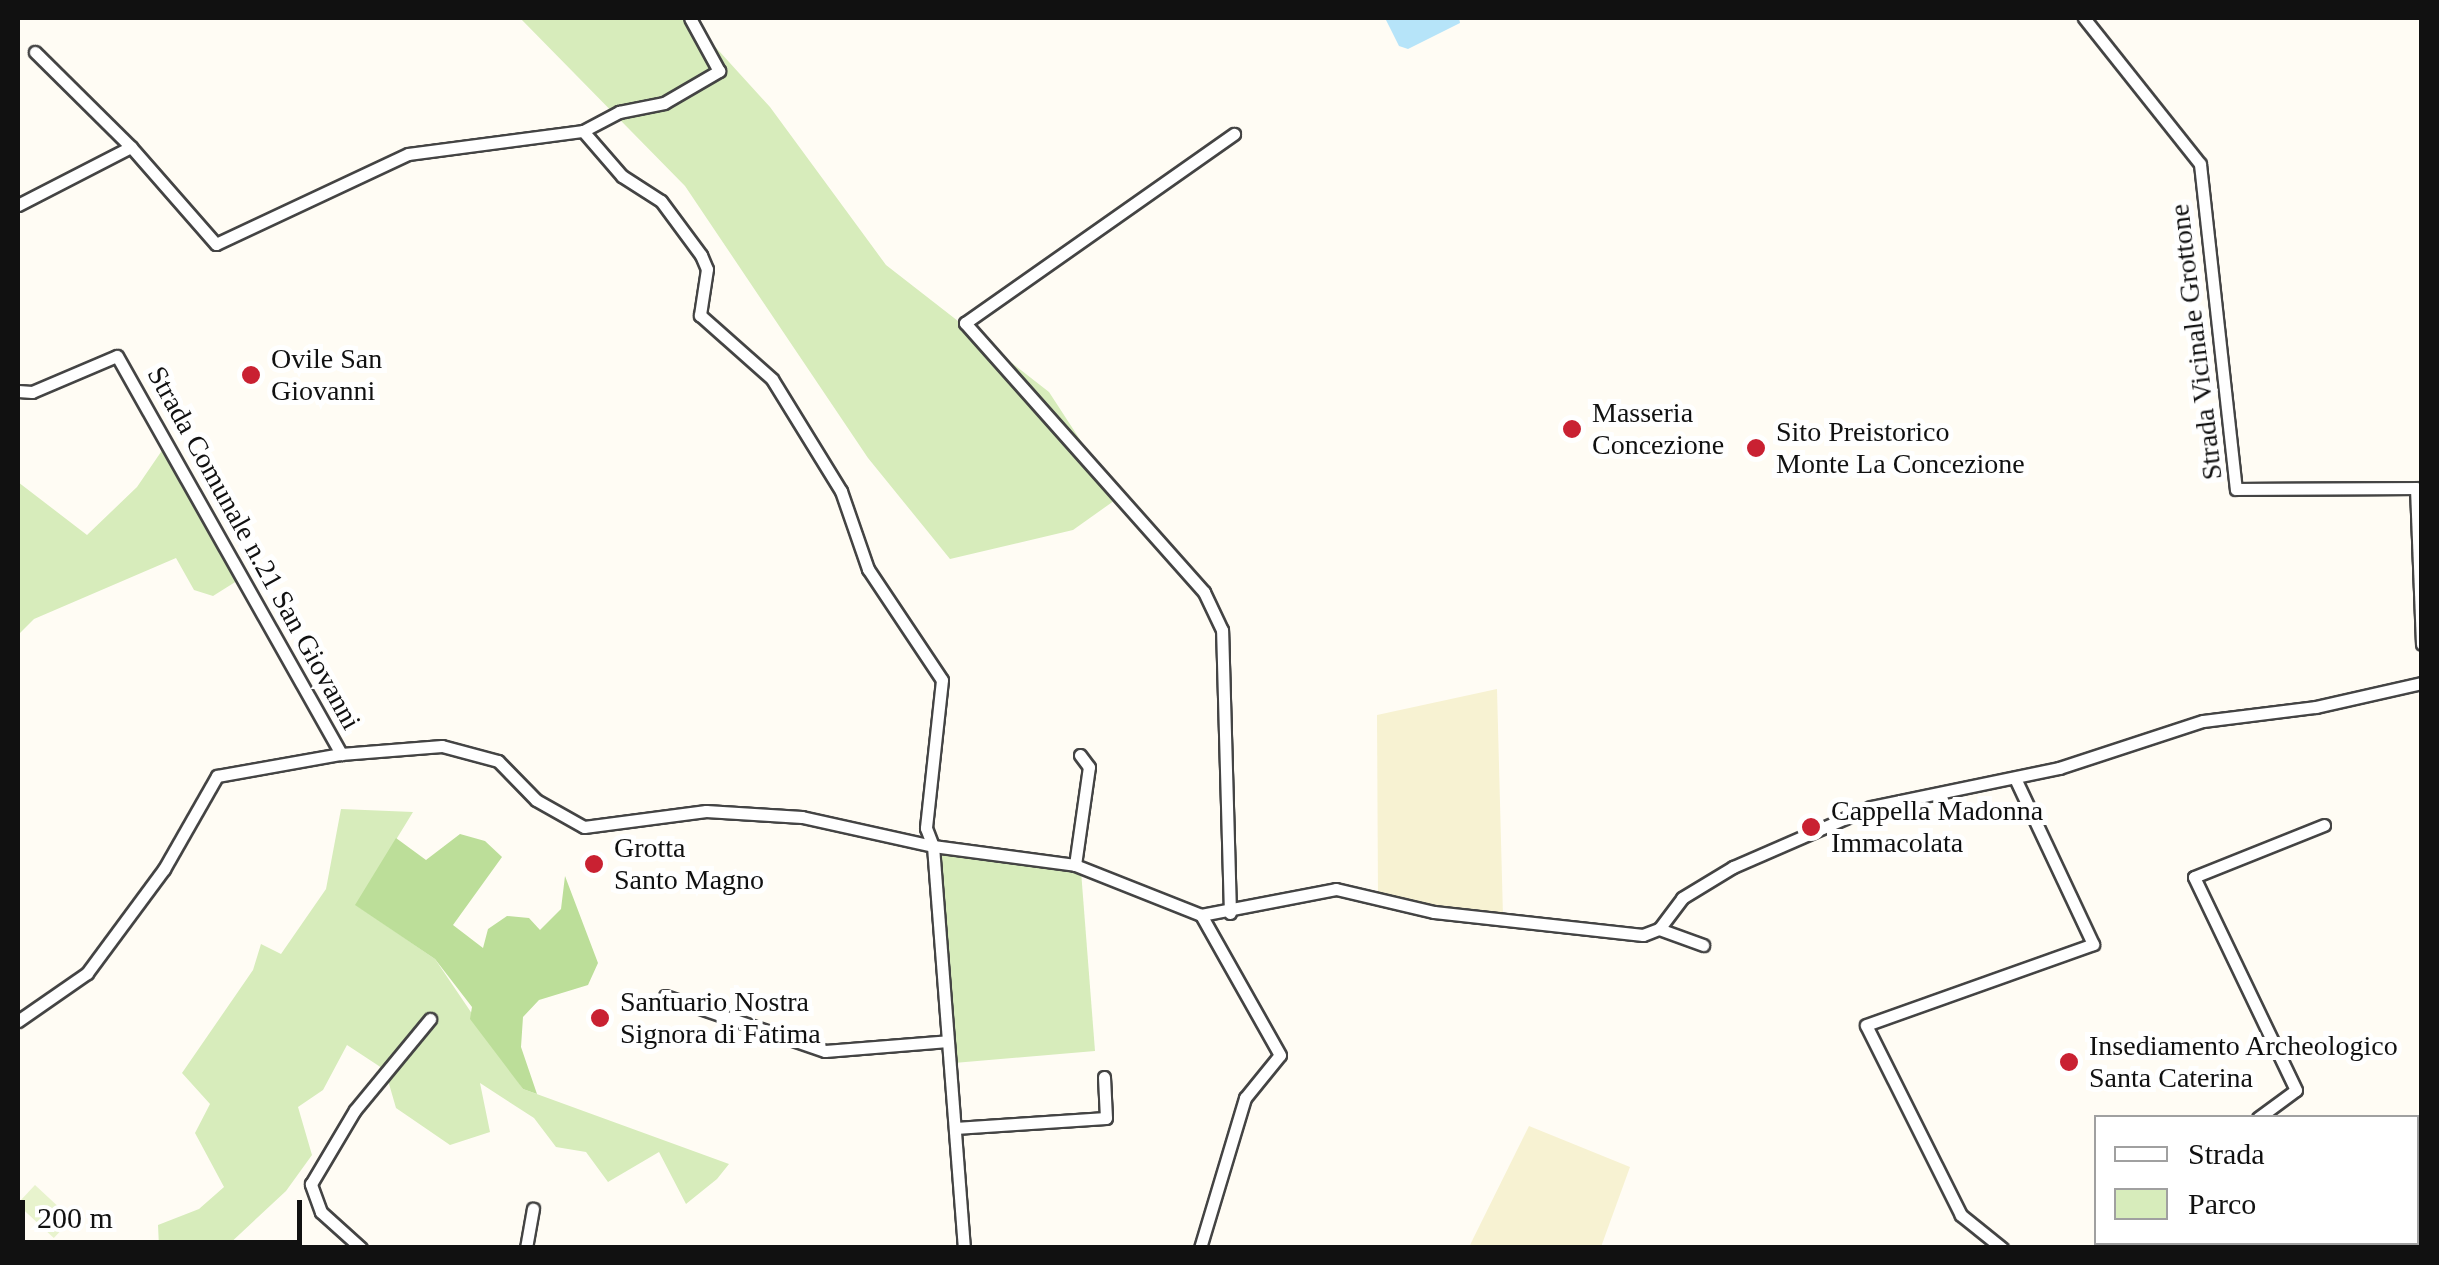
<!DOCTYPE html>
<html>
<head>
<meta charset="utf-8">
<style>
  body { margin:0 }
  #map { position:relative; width:2439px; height:1265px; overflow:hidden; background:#fffcf4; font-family:"Times New Roman",serif }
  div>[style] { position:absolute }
  .farmland>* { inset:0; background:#f7f2d2 }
  .green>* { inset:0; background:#d7ecbb }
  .forest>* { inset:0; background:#bcde99 }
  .pitch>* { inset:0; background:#e8f3cd; transform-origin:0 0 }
  .water>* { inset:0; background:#b6e4f9 }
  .roads { filter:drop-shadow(2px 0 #444) drop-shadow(-2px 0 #444) drop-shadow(0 2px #444) drop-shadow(0 -2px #444) }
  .minor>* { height:11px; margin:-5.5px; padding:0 5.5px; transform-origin:5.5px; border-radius:5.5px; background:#fff }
  .dots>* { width:28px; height:28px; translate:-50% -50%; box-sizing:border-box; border:5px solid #fff; border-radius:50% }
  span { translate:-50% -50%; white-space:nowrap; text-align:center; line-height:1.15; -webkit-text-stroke:10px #fff; paint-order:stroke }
  .street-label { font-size:28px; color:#111 }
  .poi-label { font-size:28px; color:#111 }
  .left { translate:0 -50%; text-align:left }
  .frame { position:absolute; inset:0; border:20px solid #111; pointer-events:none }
  .legend { position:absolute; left:2094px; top:1115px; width:325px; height:130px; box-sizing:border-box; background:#fff; border:2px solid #a0a0a0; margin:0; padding:12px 18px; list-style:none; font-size:30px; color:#111 }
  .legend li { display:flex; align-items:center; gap:20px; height:50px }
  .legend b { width:50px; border:2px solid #a0a0a0 }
  .scale { position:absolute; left:20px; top:1200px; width:282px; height:45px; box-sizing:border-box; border:5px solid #111; border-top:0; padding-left:12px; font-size:30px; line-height:35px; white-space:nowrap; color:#111; -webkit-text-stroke:8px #fff; paint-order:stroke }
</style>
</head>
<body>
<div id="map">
  <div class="farmland">
    <i style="clip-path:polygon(1497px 689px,1503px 916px,1434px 912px,1378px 899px,1377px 715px)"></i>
    <i style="clip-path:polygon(1529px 1126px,1630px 1167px,1601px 1247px,1469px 1247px)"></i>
  </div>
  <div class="green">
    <i style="clip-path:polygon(520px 18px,689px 18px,770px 107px,886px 265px,1049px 392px,1118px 498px,1073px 530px,950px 559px,868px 458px,685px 186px)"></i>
    <i style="clip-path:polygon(163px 449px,240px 579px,213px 596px,194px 590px,176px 558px,34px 619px,18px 635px,18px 482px,87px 535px,137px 487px)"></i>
    <i style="clip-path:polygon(341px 809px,413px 812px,356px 905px,435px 959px,523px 1089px,729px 1164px,717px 1179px,686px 1204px,659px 1152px,608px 1182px,586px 1152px,556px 1147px,534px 1118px,480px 1083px,490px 1132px,450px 1145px,396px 1108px,385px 1070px,347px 1045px,323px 1090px,298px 1107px,312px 1155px,286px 1191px,226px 1247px,159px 1247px,158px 1225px,199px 1209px,224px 1187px,195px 1133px,210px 1104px,182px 1073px,253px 970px,261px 944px,281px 954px,326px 889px)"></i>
    <i style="clip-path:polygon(933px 846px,1081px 871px,1095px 1051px,954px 1063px)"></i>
  </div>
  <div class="forest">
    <i style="clip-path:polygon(460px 834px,485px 841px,502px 857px,453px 925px,483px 948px,488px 929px,507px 916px,529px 918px,540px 930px,561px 909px,565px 876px,598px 963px,588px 985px,539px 1000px,523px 1017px,521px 1047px,537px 1094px,523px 1089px,470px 1019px,472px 1007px,435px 959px,355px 905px,396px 838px,426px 860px)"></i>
  </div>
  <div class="pitch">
    <i style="left:35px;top:1185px;width:50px;height:26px;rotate:43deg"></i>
  </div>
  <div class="water">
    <i style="clip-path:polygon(1385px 18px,1459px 18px,1460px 23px,1408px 49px,1399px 46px)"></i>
  </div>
  <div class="roads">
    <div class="minor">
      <i style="left:2084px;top:18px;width:186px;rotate:51.5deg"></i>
      <i style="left:2200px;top:164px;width:327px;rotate:83.7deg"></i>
      <i style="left:2236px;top:489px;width:180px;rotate:-0.3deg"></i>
      <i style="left:2416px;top:488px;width:156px;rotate:87.8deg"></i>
      <i style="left:35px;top:52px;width:135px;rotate:44.7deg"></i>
      <i style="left:131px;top:147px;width:129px;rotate:48.8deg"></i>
      <i style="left:216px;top:244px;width:212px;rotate:-25.1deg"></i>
      <i style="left:408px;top:154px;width:177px;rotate:-7.5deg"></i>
      <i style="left:583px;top:131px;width:41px;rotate:-27.8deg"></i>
      <i style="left:619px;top:112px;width:46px;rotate:-11.3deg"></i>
      <i style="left:664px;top:103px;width:64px;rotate:-30.2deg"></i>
      <i style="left:719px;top:71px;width:60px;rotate:-118.7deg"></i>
      <i style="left:583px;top:131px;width:60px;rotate:49.1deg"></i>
      <i style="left:622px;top:176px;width:46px;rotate:32.7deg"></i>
      <i style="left:661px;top:201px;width:67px;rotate:53.5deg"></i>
      <i style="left:701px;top:255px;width:15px;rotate:67deg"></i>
      <i style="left:707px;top:269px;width:47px;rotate:98.7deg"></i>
      <i style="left:700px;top:315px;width:96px;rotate:41.6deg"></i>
      <i style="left:772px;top:379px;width:132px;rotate:58.4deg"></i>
      <i style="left:841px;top:491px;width:83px;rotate:70.9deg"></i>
      <i style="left:868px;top:569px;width:133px;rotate:56.3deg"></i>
      <i style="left:942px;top:680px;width:149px;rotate:96.2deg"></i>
      <i style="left:926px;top:828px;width:19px;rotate:69deg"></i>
      <i style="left:933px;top:846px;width:403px;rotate:85.6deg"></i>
      <i style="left:18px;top:205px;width:127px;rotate:-27.2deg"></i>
      <i style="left:18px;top:391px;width:14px;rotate:4deg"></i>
      <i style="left:32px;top:392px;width:92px;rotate:-23deg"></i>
      <i style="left:117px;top:356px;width:457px;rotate:60.6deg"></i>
      <i style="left:1075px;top:865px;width:99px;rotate:-81.9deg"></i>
      <i style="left:1089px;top:767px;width:15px;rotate:-127deg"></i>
      <i style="left:1230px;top:913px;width:283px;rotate:-91.6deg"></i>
      <i style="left:1222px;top:630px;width:42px;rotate:-115.3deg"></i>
      <i style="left:1204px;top:592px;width:360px;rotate:-131.6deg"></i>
      <i style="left:965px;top:323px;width:329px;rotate:-35.1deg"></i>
      <i style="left:1659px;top:929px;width:47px;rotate:20deg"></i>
      <i style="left:665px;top:996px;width:169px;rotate:19deg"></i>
      <i style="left:825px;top:1051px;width:123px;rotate:-4.6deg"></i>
      <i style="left:18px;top:1021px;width:84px;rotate:-34.8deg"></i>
      <i style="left:87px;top:973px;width:129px;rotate:-53.5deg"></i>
      <i style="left:164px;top:869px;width:107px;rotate:-60.3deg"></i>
      <i style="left:217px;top:776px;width:126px;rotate:-10.1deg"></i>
      <i style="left:341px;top:754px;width:101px;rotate:-4.5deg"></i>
      <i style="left:442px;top:746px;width:58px;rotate:15deg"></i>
      <i style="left:498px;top:761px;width:54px;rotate:45.7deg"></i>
      <i style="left:536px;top:800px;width:55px;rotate:29.4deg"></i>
      <i style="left:584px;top:827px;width:123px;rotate:-7.5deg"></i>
      <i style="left:706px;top:811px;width:96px;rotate:3.6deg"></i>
      <i style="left:802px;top:817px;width:134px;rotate:12.5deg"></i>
      <i style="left:933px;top:846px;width:143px;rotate:7.6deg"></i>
      <i style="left:1075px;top:865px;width:136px;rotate:21.6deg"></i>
      <i style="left:1201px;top:915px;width:137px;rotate:-10.9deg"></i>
      <i style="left:1336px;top:889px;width:101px;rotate:13.2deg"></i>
      <i style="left:1434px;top:912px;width:210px;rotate:6.3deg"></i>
      <i style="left:1643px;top:935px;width:17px;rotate:-21deg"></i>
      <i style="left:1659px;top:929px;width:39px;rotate:-53deg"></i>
      <i style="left:1682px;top:898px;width:60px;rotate:-31.3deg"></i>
      <i style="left:1733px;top:867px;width:150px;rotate:-23.5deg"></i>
      <i style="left:1871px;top:807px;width:192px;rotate:-11.7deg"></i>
      <i style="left:2059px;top:768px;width:151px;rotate:-18.1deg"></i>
      <i style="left:2203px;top:721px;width:114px;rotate:-7.1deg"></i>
      <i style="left:2316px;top:707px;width:109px;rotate:-12.8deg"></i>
      <i style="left:2258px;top:1118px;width:47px;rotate:-36.4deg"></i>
      <i style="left:2296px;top:1090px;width:236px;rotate:-115.6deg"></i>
      <i style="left:2194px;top:877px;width:140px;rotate:-21.8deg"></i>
      <i style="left:955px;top:1128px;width:151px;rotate:-3.8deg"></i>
      <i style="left:1106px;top:1118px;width:41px;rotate:-92.8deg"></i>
      <i style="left:2270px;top:1242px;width:6px;rotate:90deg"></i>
      <i style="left:361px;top:1248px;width:54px;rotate:-138deg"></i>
      <i style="left:321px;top:1212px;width:30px;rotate:-110deg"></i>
      <i style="left:311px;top:1184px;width:86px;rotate:-59.3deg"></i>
      <i style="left:355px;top:1110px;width:118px;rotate:-50.5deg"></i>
      <i style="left:526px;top:1248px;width:40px;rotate:-80deg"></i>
      <i style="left:1200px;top:1248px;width:157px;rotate:-73.3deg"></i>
      <i style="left:1245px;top:1098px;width:55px;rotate:-50.9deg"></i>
      <i style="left:1280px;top:1055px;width:161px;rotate:-119.4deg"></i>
      <i style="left:2002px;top:1248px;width:53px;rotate:-141.2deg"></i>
      <i style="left:1961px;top:1215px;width:212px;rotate:-116.6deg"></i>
      <i style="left:1866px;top:1025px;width:241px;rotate:-19.6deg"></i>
      <i style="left:2093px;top:944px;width:183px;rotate:-115.2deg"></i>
    </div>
  </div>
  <div class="dots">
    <i style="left:251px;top:375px;background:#c92132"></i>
    <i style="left:1572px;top:429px;background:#c92132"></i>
    <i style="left:1756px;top:448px;background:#c92132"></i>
    <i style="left:1811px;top:827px;background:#c92132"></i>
    <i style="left:594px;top:864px;background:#c92132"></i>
    <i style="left:600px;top:1018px;background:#c92132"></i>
    <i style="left:2069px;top:1062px;background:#c92132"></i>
  </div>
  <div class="street-label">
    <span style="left:2196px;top:342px;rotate:-97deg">Strada Vicinale Grottone</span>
    <span style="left:254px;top:548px;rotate:61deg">Strada Comunale n.21 San Giovanni</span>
  </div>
  <div class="poi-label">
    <span class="left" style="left:271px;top:375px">Ovile San<br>Giovanni</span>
    <span class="left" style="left:1592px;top:429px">Masseria<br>Concezione</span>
    <span class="left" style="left:1776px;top:448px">Sito Preistorico<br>Monte La Concezione</span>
    <span class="left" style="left:1831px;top:827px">Cappella Madonna<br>Immacolata</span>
    <span class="left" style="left:614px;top:864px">Grotta<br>Santo Magno</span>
    <span class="left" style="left:620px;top:1018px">Santuario Nostra<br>Signora di Fatima</span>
    <span class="left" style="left:2089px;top:1062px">Insediamento Archeologico<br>Santa Caterina</span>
  </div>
  <div class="frame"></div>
  <ul class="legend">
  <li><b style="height:12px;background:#fff"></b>Strada</li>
  <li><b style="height:28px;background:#d7ecbb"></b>Parco</li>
  </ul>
  <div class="scale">200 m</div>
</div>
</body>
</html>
